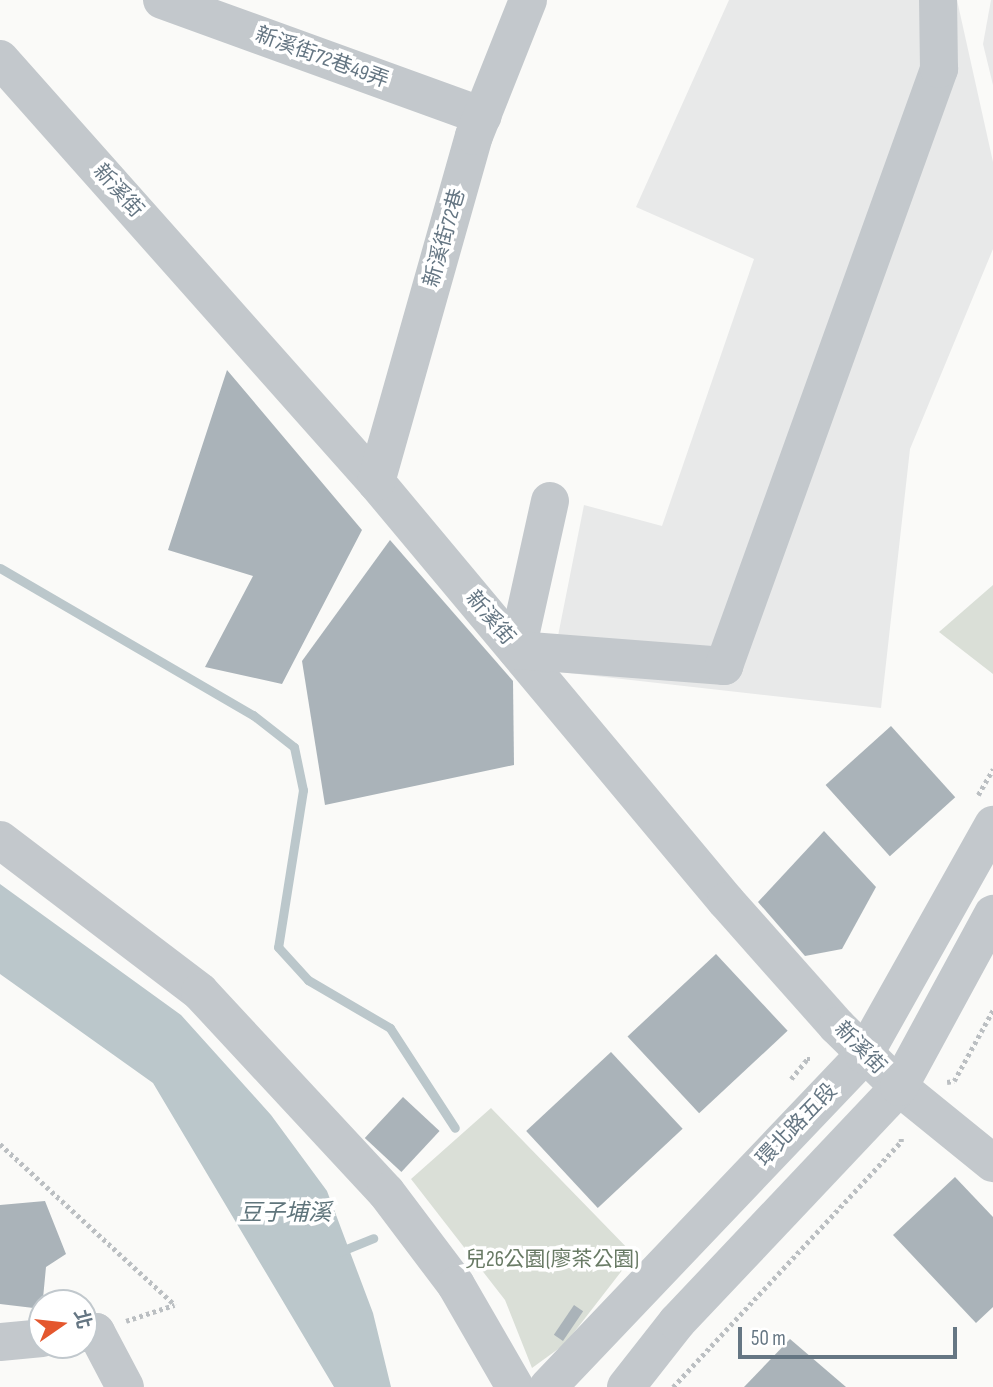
<!DOCTYPE html>
<html>
<head>
<meta charset="utf-8">
<style>
  body { margin:0 }
  #map { position:relative; width:993px; height:1387px; overflow:hidden; background:#fafaf8; font-family:"Sofia Sans Condensed","Noto Sans TC",sans-serif }
  div>[style] { position:absolute }
  .built>* { inset:0; background:#e8e9e9 }
  .green>* { inset:0; background:#dadfd7 }
  .water>* { inset:0; background:#bbc7cb }
  .stream>* { height:9px; margin:-4.5px; padding:0 4.5px; transform-origin:4.5px; border-radius:4.5px; background:#bbc7cb }
  .building>* { inset:0; background:#aab3b9; transform-origin:0 0 }
  .path>* { height:4.5px; margin-top:-2.25px; transform-origin:0; background:repeating-linear-gradient(90deg,#bbbfc2 0 3.5px,transparent 0 7px) }
  .minor>* { height:38px; margin:-19px; padding:0 19px; transform-origin:19px; border-radius:19px; background:#c3c8cc }
  span { translate:-50% -50%; white-space:nowrap; text-align:center; line-height:1.15; -webkit-text-stroke:7px #fff; paint-order:stroke }
  .street-label { font-size:21px; color:#657683 }
  .park-label { font-size:21px; color:#687a64 }
  .water-label { font-size:23px; color:#60757c; font-style:italic }
  .north { position:absolute; left:28px; top:1289px; width:70px; height:70px; box-sizing:border-box; background:#fff; border:2px solid #c1c8cd; border-radius:50%; rotate:76deg; font-size:19px; font-weight:700; line-height:28px; text-align:center; color:#657683 }
  .north::after { content:''; display:block; margin:auto; width:24px; height:32px; background:#e4572e; clip-path:polygon(50% 0,100% 100%,50% 72%,0 100%) }
  .scale { position:absolute; left:738px; top:1327px; width:219px; height:32px; box-sizing:border-box; border:4px solid #657683; border-top:0; padding-left:9px; font-size:21px; line-height:24px; white-space:nowrap; color:#657683; -webkit-text-stroke:5px #fff; paint-order:stroke }
</style>
</head>
<body>
<div id="map">
  <div class="built">
    <i style="clip-path:polygon(729px 0,957px 0,993px 162px,993px 249px,910px 449px,881px 708px,551px 671px,584px 505px,662px 526px,754px 259px,636px 207px)"></i>
    <i style="clip-path:polygon(991px 0,993px 0,993px 85px,983px 44px)"></i>
  </div>
  <div class="green">
    <i style="clip-path:polygon(993px 585px,993px 674px,939px 632px)"></i>
    <i style="clip-path:polygon(491px 1108px,634px 1255px,565px 1344px,532px 1368px,505px 1300px,411px 1179px)"></i>
  </div>
  <div class="water">
    <i style="clip-path:polygon(0 884px,181px 1015px,271px 1115px,327px 1191px,373px 1313px,391px 1387px,334px 1387px,153px 1083px,0 974px)"></i>
  </div>
  <div class="stream">
    <i style="left:0;top:568px;width:293px;rotate:30.2deg"></i>
    <i style="left:253px;top:715px;width:52px;rotate:38deg"></i>
    <i style="left:294px;top:747px;width:44px;rotate:78.2deg"></i>
    <i style="left:303px;top:790px;width:159px;rotate:99deg"></i>
    <i style="left:278px;top:947px;width:45px;rotate:47.7deg"></i>
    <i style="left:308px;top:980px;width:95px;rotate:30.3deg"></i>
    <i style="left:390px;top:1028px;width:119px;rotate:57deg"></i>
    <i style="left:339px;top:1252px;width:37px;rotate:-22deg"></i>
  </div>
  <div class="building">
    <i style="clip-path:polygon(227px 370px,362px 530px,282px 684px,205px 667px,253px 576px,168px 550px)"></i>
    <i style="clip-path:polygon(390px 540px,513px 681px,514px 765px,325px 805px,302px 661px)"></i>
    <i style="left:891px;top:726px;width:96px;height:88px;rotate:48deg"></i>
    <i style="clip-path:polygon(824px 831px,876px 887px,842px 949px,805px 956px,758px 902px)"></i>
    <i style="left:716px;top:954px;width:105px;height:121px;rotate:47deg"></i>
    <i style="left:611px;top:1052px;width:105px;height:116px;rotate:47deg"></i>
    <i style="left:403px;top:1097px;width:50px;height:56px;rotate:43deg"></i>
    <i style="clip-path:polygon(955px 1177px,993px 1217px,993px 1307px,976px 1323px,893px 1235px)"></i>
    <i style="clip-path:polygon(45px 1201px,66px 1254px,46px 1267px,42px 1309px,0 1304px,0 1205px)"></i>
    <i style="left:574px;top:1305px;width:11px;height:36px;rotate:34deg"></i>
    <i style="clip-path:polygon(790px 1339px,846px 1387px,744px 1387px)"></i>
  </div>
  <div class="path">
    <i style="left:978px;top:795px;width:30px;rotate:-60deg"></i>
    <i style="left:791px;top:1079px;width:26px;rotate:-51deg"></i>
    <i style="left:807px;top:1059px;width:7px"></i>
    <i style="left:947px;top:1082px;width:7px;rotate:-8deg"></i>
    <i style="left:954px;top:1081px;width:81px;rotate:-61.2deg"></i>
    <i style="left:0;top:1144px;width:238px;rotate:42.6deg"></i>
    <i style="left:126px;top:1321px;width:51px;rotate:-18.4deg"></i>
    <i style="left:673px;top:1387px;width:335px;rotate:-47.1deg"></i>
    <i style="left:901px;top:1142px;width:7px;rotate:-90deg"></i>
  </div>
  <div class="minor">
    <i style="left:162px;top:0;width:341px;rotate:19.9deg"></i>
    <i style="left:0;top:59px;width:566px;rotate:48.37deg"></i>
    <i style="left:376px;top:482px;width:546px;rotate:50.13deg"></i>
    <i style="left:726px;top:901px;width:167px;rotate:48.4deg"></i>
    <i style="left:837px;top:1026px;width:87px;rotate:44.5deg"></i>
    <i style="left:899px;top:1087px;width:121px;rotate:39deg"></i>
    <i style="left:376px;top:482px;width:360px;rotate:-74.2deg"></i>
    <i style="left:474px;top:136px;width:146px;rotate:-68.3deg"></i>
    <i style="left:550px;top:501px;width:153px;rotate:102.5deg"></i>
    <i style="left:517px;top:650px;width:208px;rotate:4.4deg"></i>
    <i style="left:724px;top:666px;width:635px;rotate:-70.19deg"></i>
    <i style="left:939px;top:69px;width:69px;rotate:-90.8deg"></i>
    <i style="left:0;top:840px;width:251px;rotate:37.2deg"></i>
    <i style="left:200px;top:992px;width:273px;rotate:47.1deg"></i>
    <i style="left:386px;top:1192px;width:116px;rotate:53deg"></i>
    <i style="left:456px;top:1285px;width:118px;rotate:60deg"></i>
    <i style="left:84px;top:1333px;width:12px;rotate:-5deg"></i>
    <i style="left:96px;top:1332px;width:62px;rotate:62.2deg"></i>
    <i style="left:0;top:1342px;width:42px;rotate:-5.4deg"></i>
    <i style="left:548px;top:1387px;width:458px;rotate:-46.4deg"></i>
    <i style="left:864px;top:1055px;width:264px;rotate:-60.7deg"></i>
    <i style="left:626px;top:1387px;width:83px;rotate:-51.9deg"></i>
    <i style="left:677px;top:1322px;width:323px;rotate:-46.6deg"></i>
    <i style="left:899px;top:1087px;width:197px;rotate:-61.5deg"></i>
  </div>
  <div class="street-label">
    <span style="left:322px;top:58px;rotate:20deg">新溪街72巷49弄</span>
    <span style="left:118px;top:191px;rotate:48deg">新溪街</span>
    <span style="left:445px;top:238px;rotate:-74deg">新溪街72巷</span>
    <span style="left:490px;top:618px;rotate:50deg">新溪街</span>
    <span style="left:860px;top:1048px;rotate:46deg">新溪街</span>
    <span style="left:797px;top:1125px;rotate:-46deg">環北路五段</span>
  </div>
  <div class="park-label">
    <span style="left:552px;top:1260px">兒26公園(廖茶公園)</span>
  </div>
  <div class="water-label">
    <span style="left:285px;top:1213px">豆子埔溪</span>
  </div>
  <div class="north">北</div>
  <div class="scale">50 m</div>
</div>
</body>
</html>
